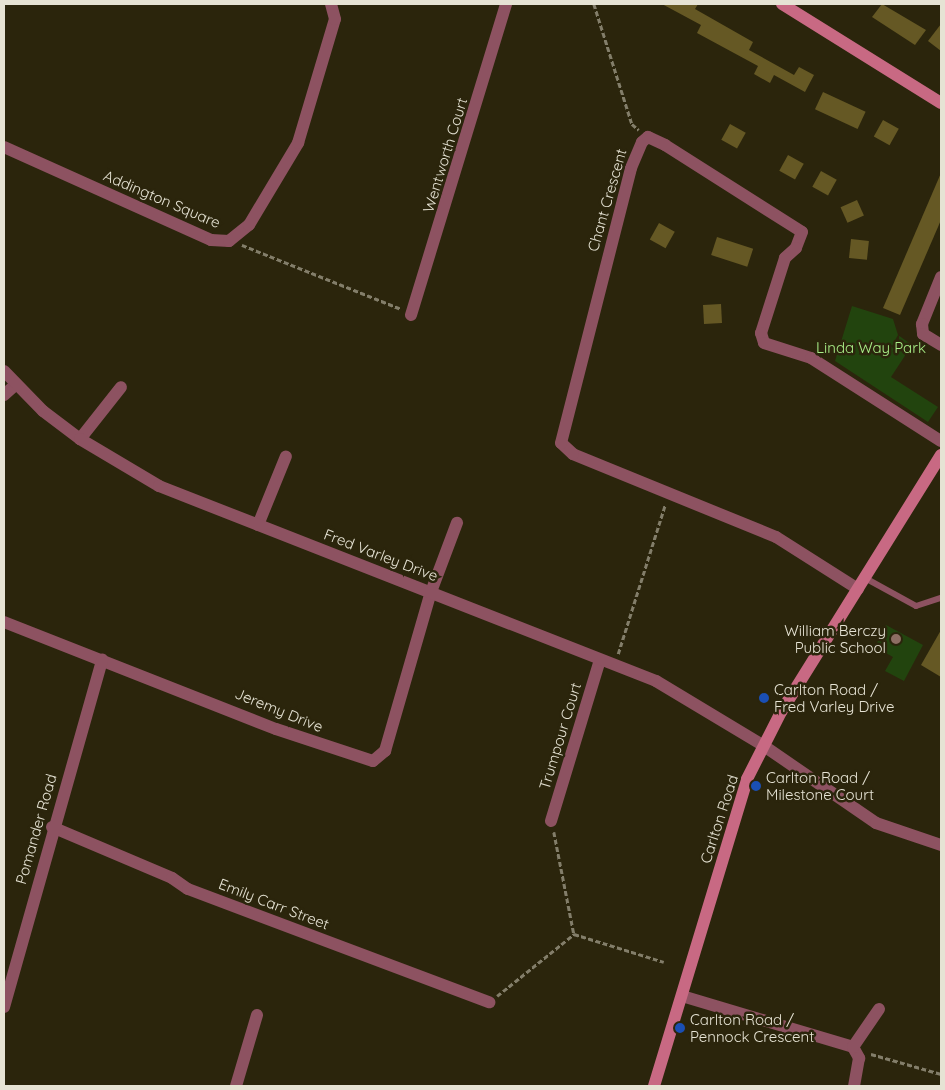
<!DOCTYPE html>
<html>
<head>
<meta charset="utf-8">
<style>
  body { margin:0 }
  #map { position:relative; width:945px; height:1090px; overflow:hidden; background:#2b250c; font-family:Quicksand,sans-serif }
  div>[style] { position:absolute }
  .green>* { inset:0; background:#22440e }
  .building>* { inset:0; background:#655824; transform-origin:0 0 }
  .path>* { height:2.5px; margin-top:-1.25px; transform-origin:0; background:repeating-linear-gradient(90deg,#837e6a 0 5px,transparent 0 7.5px) }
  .service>* { height:6px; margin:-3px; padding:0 3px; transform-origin:3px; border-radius:3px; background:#8d5261 }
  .minor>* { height:12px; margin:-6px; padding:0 6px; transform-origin:6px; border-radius:6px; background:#8d5261 }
  .tertiary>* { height:12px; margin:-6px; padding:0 6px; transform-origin:6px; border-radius:6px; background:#8d5261 }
  .secondary>* { height:12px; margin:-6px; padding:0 6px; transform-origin:6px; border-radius:6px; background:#c86983 }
  .dots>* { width:14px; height:14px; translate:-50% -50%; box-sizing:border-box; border:2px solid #2b250c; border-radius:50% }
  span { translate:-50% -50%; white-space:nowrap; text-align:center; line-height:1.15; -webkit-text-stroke:5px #2b250c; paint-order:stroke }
  .street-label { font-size:15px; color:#e6e3d4 }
  .park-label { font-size:15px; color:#a9ee88 }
  .poi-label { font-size:15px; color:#e6e3d4 }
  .right { translate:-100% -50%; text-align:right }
  .left { translate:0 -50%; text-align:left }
  .frame { position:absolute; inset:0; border:5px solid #e6e3d4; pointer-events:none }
</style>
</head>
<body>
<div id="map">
  <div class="green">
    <i style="clip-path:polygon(852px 306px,893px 319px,898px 335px,912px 345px,891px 377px,938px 407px,928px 422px,835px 361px)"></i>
    <i style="clip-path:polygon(886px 625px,923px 645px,904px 681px,885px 671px,893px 657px,875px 647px)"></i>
  </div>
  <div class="building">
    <i style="clip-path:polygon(662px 4px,698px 4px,695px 9px,753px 42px,749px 50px,794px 75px,799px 67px,814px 75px,805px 92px,774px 75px,770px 83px,754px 74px,758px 66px,697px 33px,701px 25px)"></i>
    <i style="clip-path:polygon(882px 4px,926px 30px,915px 45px,872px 17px)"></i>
    <i style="clip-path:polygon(941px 24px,941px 51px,928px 41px)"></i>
    <i style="left:823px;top:92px;width:47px;height:19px;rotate:25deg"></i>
    <i style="left:883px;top:120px;width:18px;height:19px;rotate:29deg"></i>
    <i style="left:730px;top:124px;width:18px;height:18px;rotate:29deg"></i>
    <i style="left:788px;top:155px;width:18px;height:18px;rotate:29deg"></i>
    <i style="left:821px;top:171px;width:18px;height:18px;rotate:29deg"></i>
    <i style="clip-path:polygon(941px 173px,941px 220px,900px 315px,883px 308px)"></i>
    <i style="left:857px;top:200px;width:17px;height:18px;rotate:66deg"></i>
    <i style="left:659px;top:223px;width:18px;height:19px;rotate:29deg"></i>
    <i style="left:717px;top:237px;width:38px;height:19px;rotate:18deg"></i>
    <i style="left:851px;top:239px;width:18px;height:19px;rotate:6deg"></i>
    <i style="left:721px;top:304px;width:19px;height:18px;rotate:87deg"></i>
    <i style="clip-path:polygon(941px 630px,941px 677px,921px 665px)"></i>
  </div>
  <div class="path">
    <i style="left:594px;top:4px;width:126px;rotate:72.4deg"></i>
    <i style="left:632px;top:124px;width:9px;rotate:41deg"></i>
    <i style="left:242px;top:245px;width:171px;rotate:21.9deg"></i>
    <i style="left:618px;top:654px;width:156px;rotate:-72.5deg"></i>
    <i style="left:554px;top:832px;width:104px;rotate:78.9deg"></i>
    <i style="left:574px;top:934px;width:94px;rotate:17.3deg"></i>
    <i style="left:497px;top:996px;width:99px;rotate:-38.8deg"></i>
    <i style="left:871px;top:1054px;width:73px;rotate:15.9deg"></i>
  </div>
  <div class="service">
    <i style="left:865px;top:578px;width:58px;rotate:28.8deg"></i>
    <i style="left:916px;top:606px;width:26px;rotate:-18deg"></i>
  </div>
  <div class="minor">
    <i style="left:4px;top:147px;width:227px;rotate:24.2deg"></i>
    <i style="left:211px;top:240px;width:18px;rotate:3deg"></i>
    <i style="left:229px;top:241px;width:26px;rotate:-39deg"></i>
    <i style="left:249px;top:225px;width:96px;rotate:-59.1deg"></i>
    <i style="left:298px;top:143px;width:129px;rotate:-73.4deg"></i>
    <i style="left:335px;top:19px;width:16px;rotate:-105deg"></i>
    <i style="left:941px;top:277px;width:51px;rotate:112deg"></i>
    <i style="left:922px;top:324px;width:10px;rotate:84deg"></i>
    <i style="left:923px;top:334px;width:21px;rotate:31deg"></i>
    <i style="left:411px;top:315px;width:325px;rotate:-73deg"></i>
    <i style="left:4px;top:395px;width:15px;rotate:-42deg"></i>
    <i style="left:80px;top:439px;width:66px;rotate:-51.7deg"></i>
    <i style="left:258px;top:525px;width:74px;rotate:-67.9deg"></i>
    <i style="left:858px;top:589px;width:97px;rotate:-147.6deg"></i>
    <i style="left:776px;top:537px;width:219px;rotate:-157.8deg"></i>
    <i style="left:573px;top:454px;width:16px;rotate:-137deg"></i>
    <i style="left:561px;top:443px;width:284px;rotate:-75.7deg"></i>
    <i style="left:631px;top:168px;width:28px;rotate:-67deg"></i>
    <i style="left:642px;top:142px;width:8px;rotate:-40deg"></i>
    <i style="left:648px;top:137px;width:19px;rotate:25deg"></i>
    <i style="left:665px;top:145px;width:162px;rotate:32.4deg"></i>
    <i style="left:802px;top:232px;width:17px;rotate:111deg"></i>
    <i style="left:796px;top:248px;width:15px;rotate:138deg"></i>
    <i style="left:785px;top:258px;width:79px;rotate:107.7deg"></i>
    <i style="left:761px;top:333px;width:10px;rotate:73deg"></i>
    <i style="left:764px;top:343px;width:49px;rotate:17.7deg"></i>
    <i style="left:811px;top:358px;width:154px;rotate:32.6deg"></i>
    <i style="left:4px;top:622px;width:292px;rotate:21.5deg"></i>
    <i style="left:276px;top:729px;width:102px;rotate:18.3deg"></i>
    <i style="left:373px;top:761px;width:16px;rotate:-40deg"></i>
    <i style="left:385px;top:751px;width:166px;rotate:-73.9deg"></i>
    <i style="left:431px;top:592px;width:74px;rotate:-69.4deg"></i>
    <i style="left:764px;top:746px;width:136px;rotate:34.5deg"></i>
    <i style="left:876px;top:823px;width:69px;rotate:18.7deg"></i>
    <i style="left:551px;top:821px;width:168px;rotate:-73.1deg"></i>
    <i style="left:52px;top:827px;width:130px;rotate:23deg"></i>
    <i style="left:172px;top:878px;width:19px;rotate:35deg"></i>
    <i style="left:188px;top:889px;width:322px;rotate:20.6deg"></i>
    <i style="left:682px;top:996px;width:178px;rotate:16.6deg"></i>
    <i style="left:853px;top:1047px;width:13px;rotate:61deg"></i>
    <i style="left:859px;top:1058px;width:28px;rotate:100deg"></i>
    <i style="left:4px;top:1007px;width:361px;rotate:-74.2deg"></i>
    <i style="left:853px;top:1047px;width:46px;rotate:-55.6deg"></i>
    <i style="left:236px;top:1086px;width:74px;rotate:-73.5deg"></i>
  </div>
  <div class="tertiary">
    <i style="left:4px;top:371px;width:56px;rotate:45.7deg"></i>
    <i style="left:43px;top:411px;width:46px;rotate:37.1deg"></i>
    <i style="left:80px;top:439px;width:92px;rotate:30.7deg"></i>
    <i style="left:159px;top:486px;width:534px;rotate:21.42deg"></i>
    <i style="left:656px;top:681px;width:126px;rotate:31deg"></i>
  </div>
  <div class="secondary">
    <i style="left:782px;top:4px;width:187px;rotate:31.9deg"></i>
    <i style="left:654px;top:1086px;width:321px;rotate:-73.1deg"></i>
    <i style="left:747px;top:779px;width:75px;rotate:-63.1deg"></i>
    <i style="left:781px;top:712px;width:303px;rotate:-58.1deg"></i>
  </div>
  <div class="dots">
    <i style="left:896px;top:639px;background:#8d6e63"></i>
    <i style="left:764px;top:698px;background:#1a4fb4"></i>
    <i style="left:756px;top:786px;background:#1a4fb4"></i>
    <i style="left:680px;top:1028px;background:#1a4fb4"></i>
  </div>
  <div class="street-label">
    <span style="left:445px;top:155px;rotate:-73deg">Wentworth Court</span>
    <span style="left:162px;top:199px;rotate:23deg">Addington Square</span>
    <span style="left:607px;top:200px;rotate:-74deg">Chant Crescent</span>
    <span style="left:381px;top:555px;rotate:21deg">Fred Varley Drive</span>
    <span style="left:279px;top:710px;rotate:22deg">Jeremy Drive</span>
    <span style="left:560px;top:736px;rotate:-73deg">Trumpour Court</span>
    <span style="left:719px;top:819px;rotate:-72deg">Carlton Road</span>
    <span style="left:36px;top:829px;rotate:-74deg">Pomander Road</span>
    <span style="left:274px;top:904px;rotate:21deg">Emily Carr Street</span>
  </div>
  <div class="park-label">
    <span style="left:871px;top:348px">Linda Way Park</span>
  </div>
  <div class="poi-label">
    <span class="right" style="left:886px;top:639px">William Berczy<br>Public School</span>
    <span class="left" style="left:774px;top:698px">Carlton Road /<br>Fred Varley Drive</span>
    <span class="left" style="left:766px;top:786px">Carlton Road /<br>Milestone Court</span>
    <span class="left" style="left:690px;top:1028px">Carlton Road /<br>Pennock Crescent</span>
  </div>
  <div class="frame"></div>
</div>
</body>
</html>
